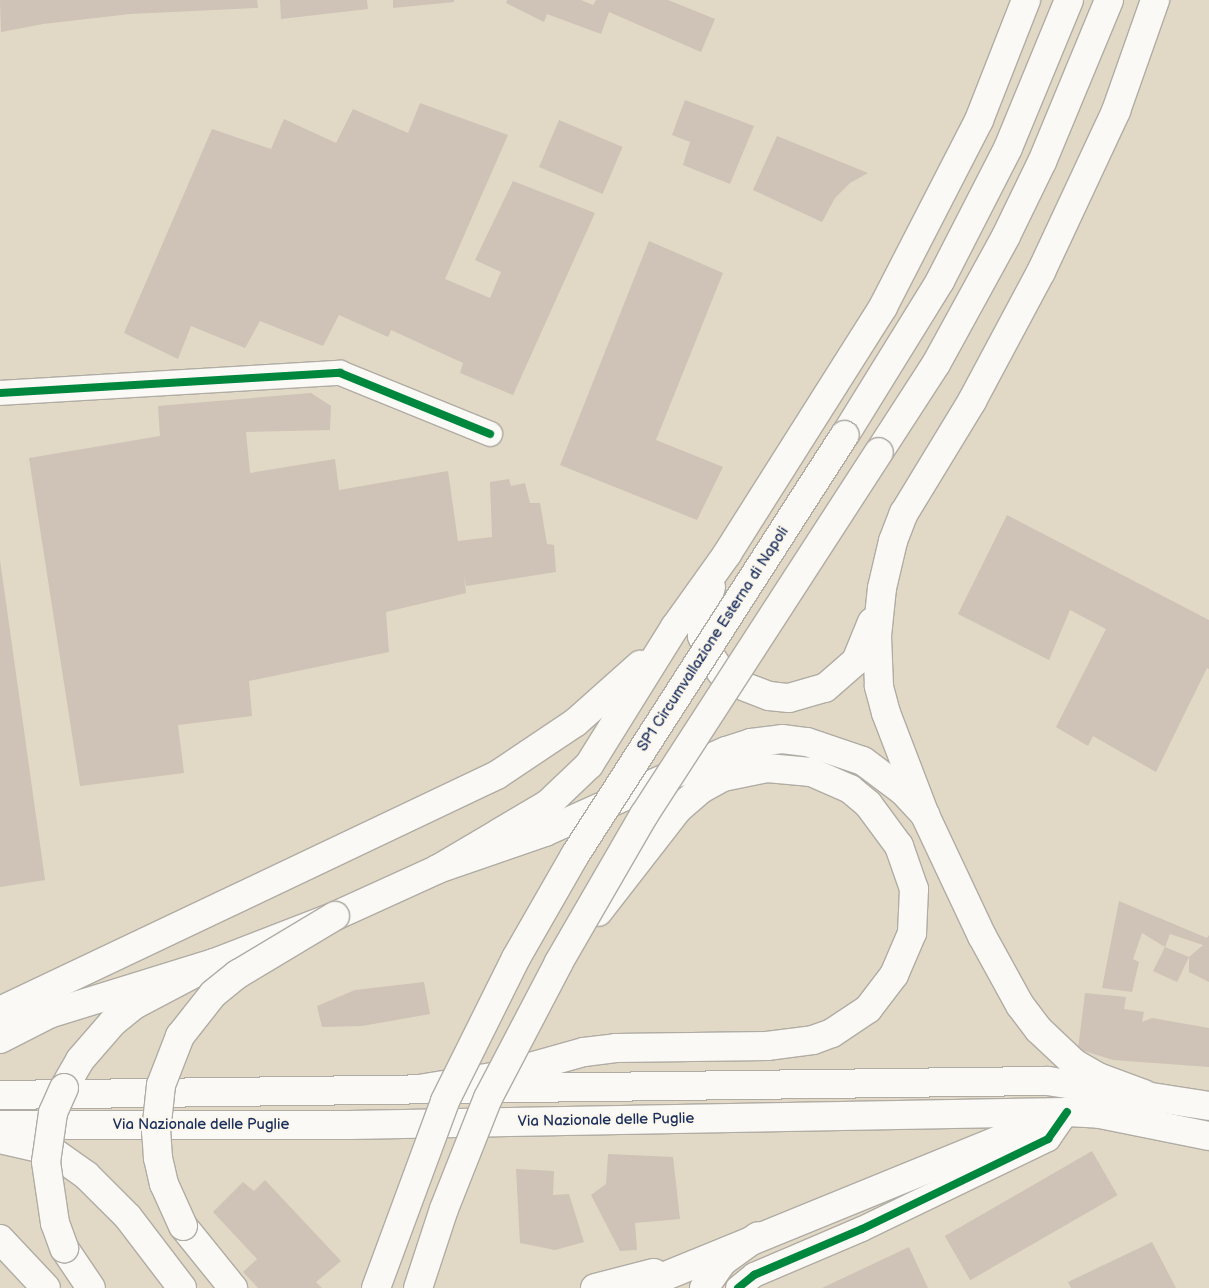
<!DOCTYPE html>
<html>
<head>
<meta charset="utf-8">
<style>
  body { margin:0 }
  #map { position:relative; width:1209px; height:1288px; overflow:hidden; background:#e1d9c5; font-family:"Balsamiq Sans",sans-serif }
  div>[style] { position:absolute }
  .building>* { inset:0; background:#cfc2b6; transform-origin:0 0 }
  .roads { filter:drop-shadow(1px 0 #b0aca4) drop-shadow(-1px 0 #b0aca4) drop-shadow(0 1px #b0aca4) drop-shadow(0 -1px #b0aca4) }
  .minor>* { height:24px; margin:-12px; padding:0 12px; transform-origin:12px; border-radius:12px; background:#faf9f6 }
  .primary>* { height:28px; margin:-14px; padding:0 14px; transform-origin:14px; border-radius:14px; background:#faf9f6 }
  .trunk>* { height:28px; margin:-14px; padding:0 14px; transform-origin:14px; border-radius:14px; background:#faf9f6 }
  .bridges { filter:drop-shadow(1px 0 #b0aca4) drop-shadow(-1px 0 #b0aca4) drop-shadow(0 1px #b0aca4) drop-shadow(0 -1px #b0aca4) }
  .primary-bridge>* { height:28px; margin:-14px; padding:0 14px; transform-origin:14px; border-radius:14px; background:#faf9f6 }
  .trunk-bridge>* { height:28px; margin:-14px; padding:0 14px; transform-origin:14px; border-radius:14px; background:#faf9f6 }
  .cycleway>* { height:8px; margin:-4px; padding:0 4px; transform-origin:4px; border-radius:4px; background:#00873e }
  span { translate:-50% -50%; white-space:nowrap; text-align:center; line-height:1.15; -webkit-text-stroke:4.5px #fbf7ec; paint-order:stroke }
  .street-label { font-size:15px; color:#1b2f5e }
</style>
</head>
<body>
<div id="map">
  <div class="building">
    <i style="clip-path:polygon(0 0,257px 0,258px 8px,130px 14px,43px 24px,1px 32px)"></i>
    <i style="clip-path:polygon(280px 0,367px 0,368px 9px,281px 19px)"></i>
    <i style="clip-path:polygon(393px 0,454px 0,454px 2px,393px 8px)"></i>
    <i style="clip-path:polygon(507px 0,581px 0,593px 5px,596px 0,668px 0,715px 19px,701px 52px,609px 12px,601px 34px,547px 14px,544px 22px,506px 3px)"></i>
    <i style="clip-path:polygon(685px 100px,754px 126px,730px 184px,683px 165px,690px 142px,672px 135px)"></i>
    <i style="clip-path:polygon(420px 103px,508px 135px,445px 279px,490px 298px,501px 272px,475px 260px,513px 181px,595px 213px,513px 395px,460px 373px,463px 363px,391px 330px,388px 337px,339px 315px,323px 346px,260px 321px,245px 348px,191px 326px,178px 359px,124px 333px,212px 129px,271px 149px,284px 119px,336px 143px,353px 109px,408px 133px)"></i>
    <i style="left:559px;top:120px;width:69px;height:51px;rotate:23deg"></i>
    <i style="clip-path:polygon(777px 136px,868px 173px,850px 183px,835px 198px,822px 222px,753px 190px)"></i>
    <i style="clip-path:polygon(649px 241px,723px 273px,656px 440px,723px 467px,697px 520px,560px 465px)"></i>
    <i style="clip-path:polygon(311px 393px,331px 406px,330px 430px,246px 432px,250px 473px,335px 459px,339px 490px,448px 471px,458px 541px,492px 537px,490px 482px,509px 479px,511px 486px,525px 483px,530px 503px,540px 503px,547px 544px,554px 545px,556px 572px,466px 586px,464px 575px,466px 593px,386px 612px,389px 652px,249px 681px,252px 716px,178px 725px,184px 773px,80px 786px,29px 458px,160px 436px,158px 406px)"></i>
    <i style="clip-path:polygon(1007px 515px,1209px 620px,1209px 669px,1207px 668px,1156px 772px,1093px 736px,1088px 746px,1056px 727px,1106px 629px,1070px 610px,1049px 660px,958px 614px)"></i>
    <i style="clip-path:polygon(0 560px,45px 880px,0 887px)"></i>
    <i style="clip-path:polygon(1119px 901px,1207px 938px,1209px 935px,1209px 982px,1189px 972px,1189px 957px,1177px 982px,1153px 971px,1165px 947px,1189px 957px,1203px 945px,1170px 934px,1165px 947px,1142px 933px,1133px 959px,1139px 962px,1132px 992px,1102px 988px)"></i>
    <i style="clip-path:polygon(424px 982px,430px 1014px,362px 1026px,322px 1027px,317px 1006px,355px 990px)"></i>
    <i style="clip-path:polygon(1085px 993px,1126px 997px,1124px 1009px,1144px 1012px,1142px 1022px,1152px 1018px,1209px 1028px,1209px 1067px,1113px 1060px,1078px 1049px)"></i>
    <i style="left:1092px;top:1151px;width:51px;height:170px;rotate:60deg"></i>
    <i style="clip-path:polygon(608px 1154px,673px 1157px,680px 1219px,635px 1223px,637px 1250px,620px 1251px,591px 1195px,606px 1184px)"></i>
    <i style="clip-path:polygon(516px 1169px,554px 1171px,553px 1195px,569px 1194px,584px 1242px,555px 1250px,520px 1243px)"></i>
    <i style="clip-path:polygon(265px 1180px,341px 1261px,316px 1282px,322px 1288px,258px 1288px,243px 1272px,257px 1259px,213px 1212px,243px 1182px,254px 1191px)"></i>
    <i style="clip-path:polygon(1152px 1242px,1176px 1288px,1071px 1288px,1068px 1282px)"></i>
    <i style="clip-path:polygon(909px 1247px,928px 1288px,822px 1288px)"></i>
  </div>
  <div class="roads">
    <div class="minor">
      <i style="left:0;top:393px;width:341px;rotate:-3.4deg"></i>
      <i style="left:340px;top:373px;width:162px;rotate:22.1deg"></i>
      <i style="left:738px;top:1288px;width:21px;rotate:-39deg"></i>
      <i style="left:754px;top:1275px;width:117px;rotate:-23.1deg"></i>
      <i style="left:862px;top:1229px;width:207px;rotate:-25.8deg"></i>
      <i style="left:1048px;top:1139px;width:33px;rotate:-55deg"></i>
    </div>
    <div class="primary">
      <i style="left:0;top:1039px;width:55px;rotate:-27deg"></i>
      <i style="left:49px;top:1014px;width:173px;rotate:-17.2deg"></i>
      <i style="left:214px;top:963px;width:130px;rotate:-21.2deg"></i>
      <i style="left:335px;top:916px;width:113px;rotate:-24.5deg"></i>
      <i style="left:438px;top:869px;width:113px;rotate:-19.1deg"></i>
      <i style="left:545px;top:832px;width:198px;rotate:-24.1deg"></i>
      <i style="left:726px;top:751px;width:26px;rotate:-18deg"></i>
      <i style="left:751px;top:743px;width:31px;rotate:-7deg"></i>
      <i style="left:782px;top:739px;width:25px;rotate:7deg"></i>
      <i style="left:807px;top:742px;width:59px;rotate:18.7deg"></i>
      <i style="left:863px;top:761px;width:50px;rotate:36.9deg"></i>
      <i style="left:903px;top:791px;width:33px;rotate:47deg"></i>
      <i style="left:925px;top:815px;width:134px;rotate:64.8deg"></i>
      <i style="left:982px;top:936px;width:79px;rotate:61.2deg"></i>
      <i style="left:1020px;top:1005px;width:31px;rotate:53deg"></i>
      <i style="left:1039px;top:1030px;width:48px;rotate:43.3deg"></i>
      <i style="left:1074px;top:1063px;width:28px;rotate:30deg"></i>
      <i style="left:1098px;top:1077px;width:49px;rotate:20.3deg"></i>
      <i style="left:0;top:1095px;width:1048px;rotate:-0.77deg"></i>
      <i style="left:1048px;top:1081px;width:163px;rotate:8.8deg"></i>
      <i style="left:0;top:1125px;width:349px"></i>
      <i style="left:349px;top:1125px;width:718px;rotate:-1.04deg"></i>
      <i style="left:1067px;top:1112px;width:33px;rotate:3deg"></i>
      <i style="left:1100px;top:1114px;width:111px;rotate:11.4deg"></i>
      <i style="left:0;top:1139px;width:53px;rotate:13deg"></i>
      <i style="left:52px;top:1151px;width:42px;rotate:35.2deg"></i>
      <i style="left:86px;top:1175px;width:59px;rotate:45deg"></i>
      <i style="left:128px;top:1217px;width:89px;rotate:52.7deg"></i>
      <i style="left:183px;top:1226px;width:80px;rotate:51.1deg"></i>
      <i style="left:595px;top:1288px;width:61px;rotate:-14.3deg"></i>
      <i style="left:636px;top:1288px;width:449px;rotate:-22.2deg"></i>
    </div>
    <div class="trunk">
      <i style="left:845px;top:435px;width:181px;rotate:-58.3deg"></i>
      <i style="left:940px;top:281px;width:149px;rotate:-62.9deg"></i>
      <i style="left:1008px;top:148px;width:160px;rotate:-67.6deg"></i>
      <i style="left:879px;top:452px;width:105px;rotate:-57.1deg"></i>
      <i style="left:936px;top:364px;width:146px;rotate:-61.3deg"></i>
      <i style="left:1006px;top:236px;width:82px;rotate:-64.1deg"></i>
      <i style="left:1042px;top:162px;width:175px;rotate:-67.5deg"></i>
      <i style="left:711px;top:587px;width:35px;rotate:106deg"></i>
      <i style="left:701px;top:621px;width:15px;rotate:86deg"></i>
      <i style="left:702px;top:636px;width:21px;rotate:67deg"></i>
      <i style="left:710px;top:655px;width:20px;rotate:57deg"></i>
      <i style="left:721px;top:672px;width:18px;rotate:38deg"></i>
      <i style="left:735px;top:683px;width:36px;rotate:21deg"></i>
      <i style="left:769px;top:696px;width:20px;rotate:6deg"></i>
      <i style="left:789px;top:698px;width:37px;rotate:-16deg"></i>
      <i style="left:825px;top:688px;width:41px;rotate:-41.1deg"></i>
      <i style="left:856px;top:661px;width:42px;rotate:-67.7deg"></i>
      <i style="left:925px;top:815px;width:109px;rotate:-110.9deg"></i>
      <i style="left:886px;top:713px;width:28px;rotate:-105deg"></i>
      <i style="left:879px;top:686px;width:50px;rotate:-92.3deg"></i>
      <i style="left:877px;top:636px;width:48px;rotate:-84.1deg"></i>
      <i style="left:882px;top:588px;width:48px;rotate:-76.8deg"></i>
      <i style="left:893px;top:541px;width:30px;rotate:-69deg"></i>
      <i style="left:904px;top:513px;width:131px;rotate:-58.7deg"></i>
      <i style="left:972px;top:401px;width:146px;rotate:-61.9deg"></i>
      <i style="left:1041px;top:272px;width:178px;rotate:-65deg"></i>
      <i style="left:1116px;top:111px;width:118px;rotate:-70.6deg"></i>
      <i style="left:438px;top:869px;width:128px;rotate:-30.6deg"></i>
      <i style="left:548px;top:804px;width:57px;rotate:-43.6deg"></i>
      <i style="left:589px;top:765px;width:163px;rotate:-58.1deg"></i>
      <i style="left:675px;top:627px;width:90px;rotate:-54.5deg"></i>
      <i style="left:727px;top:554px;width:292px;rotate:-57.7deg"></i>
      <i style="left:883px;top:307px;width:210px;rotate:-62.8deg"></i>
      <i style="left:979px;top:120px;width:129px;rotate:-68.6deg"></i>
      <i style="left:0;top:1011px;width:550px;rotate:-25.4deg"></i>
      <i style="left:497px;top:775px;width:95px;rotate:-33.9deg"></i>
      <i style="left:576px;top:722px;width:86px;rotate:-41.7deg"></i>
      <i style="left:64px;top:1088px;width:32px;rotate:-60deg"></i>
      <i style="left:80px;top:1060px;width:50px;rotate:-49deg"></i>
      <i style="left:113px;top:1022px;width:27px;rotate:-39deg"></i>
      <i style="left:134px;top:1005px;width:90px;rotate:-27.7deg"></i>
      <i style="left:419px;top:1089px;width:80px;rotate:-9.3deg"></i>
      <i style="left:498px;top:1076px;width:89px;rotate:-15.6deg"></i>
      <i style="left:584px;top:1052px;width:32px;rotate:-7deg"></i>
      <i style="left:616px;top:1048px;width:151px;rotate:-0.8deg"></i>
      <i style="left:767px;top:1046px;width:46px;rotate:-7.4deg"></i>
      <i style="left:813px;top:1040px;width:20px;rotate:-20deg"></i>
      <i style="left:832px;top:1033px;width:43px;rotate:-33.7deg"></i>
      <i style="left:868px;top:1009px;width:43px;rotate:-52.6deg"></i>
      <i style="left:894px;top:975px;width:46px;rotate:-66.8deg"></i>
      <i style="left:912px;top:933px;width:44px;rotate:-87.4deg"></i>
      <i style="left:914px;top:889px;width:46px;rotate:-109.2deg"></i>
      <i style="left:899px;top:846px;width:52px;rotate:-126.4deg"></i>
      <i style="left:868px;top:804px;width:23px;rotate:-140deg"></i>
      <i style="left:850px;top:789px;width:43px;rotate:-156.4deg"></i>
      <i style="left:811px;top:772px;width:44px;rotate:-174.8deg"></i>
      <i style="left:767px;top:768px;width:45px;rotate:168.4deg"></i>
      <i style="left:723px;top:777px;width:26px;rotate:151deg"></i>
      <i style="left:700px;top:790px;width:29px;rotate:139deg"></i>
      <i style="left:678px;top:809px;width:130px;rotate:127.8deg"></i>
      <i style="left:0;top:1239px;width:67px;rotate:46.8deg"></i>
      <i style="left:64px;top:1248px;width:48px;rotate:56deg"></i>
      <i style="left:704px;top:1288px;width:32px;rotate:-55deg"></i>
      <i style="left:722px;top:1262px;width:44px;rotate:-35.8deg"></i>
    </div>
  </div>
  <div class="bridges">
    <div class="primary-bridge">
      <i style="left:183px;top:1226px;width:46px;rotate:-114.3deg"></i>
      <i style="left:164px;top:1184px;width:27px;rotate:-103deg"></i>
      <i style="left:158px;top:1158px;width:26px;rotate:-94deg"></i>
      <i style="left:156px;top:1132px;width:47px;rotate:-83.9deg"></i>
      <i style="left:161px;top:1085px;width:53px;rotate:-68.8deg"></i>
      <i style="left:180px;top:1036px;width:53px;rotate:-51.8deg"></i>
      <i style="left:213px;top:994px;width:32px;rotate:-39deg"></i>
      <i style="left:238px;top:974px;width:113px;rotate:-30.9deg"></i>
    </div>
    <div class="trunk-bridge">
      <i style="left:64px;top:1088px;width:27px;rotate:114deg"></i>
      <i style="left:53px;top:1113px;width:49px;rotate:98.1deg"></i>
      <i style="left:46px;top:1162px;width:62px;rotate:81.6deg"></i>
      <i style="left:55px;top:1223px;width:27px;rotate:70deg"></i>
      <i style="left:376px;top:1288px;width:199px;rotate:-69.7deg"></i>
      <i style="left:445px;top:1101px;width:160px;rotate:-63.6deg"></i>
      <i style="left:516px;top:958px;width:119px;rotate:-60.2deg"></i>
      <i style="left:575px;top:855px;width:499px;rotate:-57.3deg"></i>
      <i style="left:418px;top:1288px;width:83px;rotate:-71.8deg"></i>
      <i style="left:444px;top:1209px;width:119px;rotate:-68.4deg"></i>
      <i style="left:488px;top:1098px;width:153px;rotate:-62.4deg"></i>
      <i style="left:559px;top:962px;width:170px;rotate:-60deg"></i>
      <i style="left:644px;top:815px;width:432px;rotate:-57.1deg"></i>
    </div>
  </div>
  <div class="cycleway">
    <i style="left:0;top:393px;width:341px;rotate:-3.4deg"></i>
    <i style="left:340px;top:373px;width:162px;rotate:22.1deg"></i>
    <i style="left:738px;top:1288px;width:21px;rotate:-39deg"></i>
    <i style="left:754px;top:1275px;width:117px;rotate:-23.1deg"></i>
    <i style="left:862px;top:1229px;width:207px;rotate:-25.8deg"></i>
    <i style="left:1048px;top:1139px;width:33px;rotate:-55deg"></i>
  </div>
  <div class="street-label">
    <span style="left:713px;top:639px;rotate:-57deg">SP1 Circumvallazione Esterna di Napoli</span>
    <span style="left:606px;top:1120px;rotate:-1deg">Via Nazionale delle Puglie</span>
    <span style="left:201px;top:1125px">Via Nazionale delle Puglie</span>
  </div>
</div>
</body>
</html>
